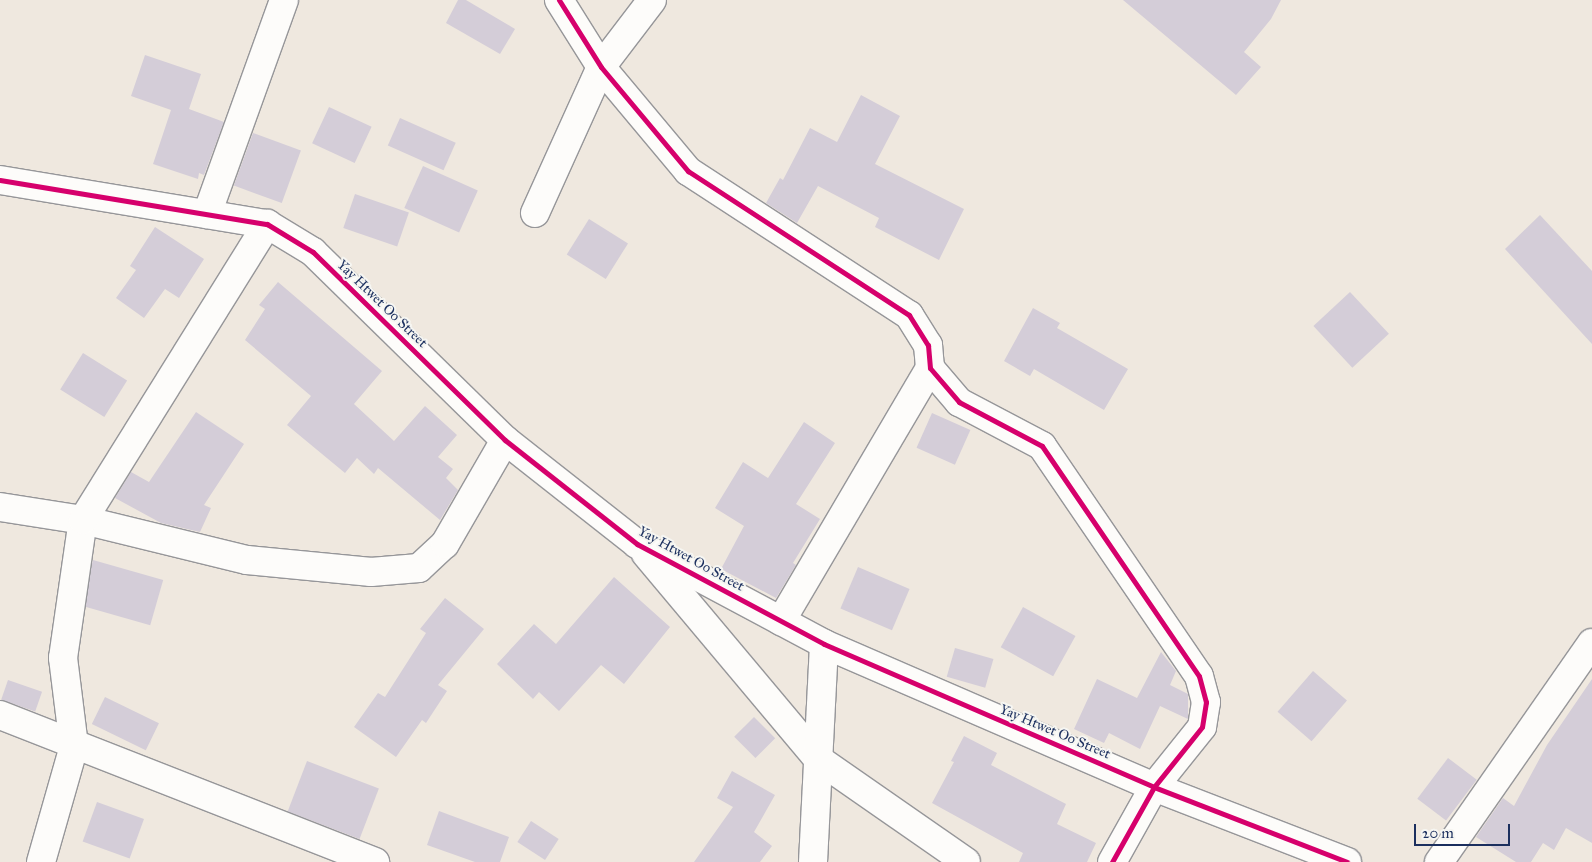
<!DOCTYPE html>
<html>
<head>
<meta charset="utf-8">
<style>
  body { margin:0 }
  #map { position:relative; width:1592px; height:862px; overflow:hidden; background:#efe8df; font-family:"IM FELL Great Primer",serif }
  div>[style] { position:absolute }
  .building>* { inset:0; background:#d4cdd8; transform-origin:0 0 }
  .roads { filter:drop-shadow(1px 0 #969699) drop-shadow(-1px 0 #969699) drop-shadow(0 1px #969699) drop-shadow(0 -1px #969699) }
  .minor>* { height:28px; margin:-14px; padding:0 14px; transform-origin:14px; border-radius:14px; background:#fdfcfa }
  .cycleway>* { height:5px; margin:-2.5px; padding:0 2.5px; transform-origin:2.5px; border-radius:2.5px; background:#d6006c }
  span { translate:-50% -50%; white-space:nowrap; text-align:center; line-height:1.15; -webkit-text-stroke:4px #f6f6f2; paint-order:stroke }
  .street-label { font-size:14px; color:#1b2f5e }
  .scale { position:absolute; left:1414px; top:824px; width:96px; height:22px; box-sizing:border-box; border:2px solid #1b2f5e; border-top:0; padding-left:6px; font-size:15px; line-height:18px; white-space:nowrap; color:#1b2f5e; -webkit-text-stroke:4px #f6f6f2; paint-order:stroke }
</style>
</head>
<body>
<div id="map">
  <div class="building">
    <i style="clip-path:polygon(458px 0,466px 0,515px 29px,500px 54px,446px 23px)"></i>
    <i style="clip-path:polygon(1123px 0,1281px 0,1271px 19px,1244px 52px,1261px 67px,1236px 95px)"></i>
    <i style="clip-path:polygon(145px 55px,201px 74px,189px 109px,224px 122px,204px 175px,199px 173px,198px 179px,153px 164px,171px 110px,131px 96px)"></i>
    <i style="clip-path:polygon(861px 95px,900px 116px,875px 164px,964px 209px,939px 260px,875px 227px,879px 218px,818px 186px,797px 223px,766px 203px,780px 178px,783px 180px,810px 128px,837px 142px)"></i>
    <i style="left:329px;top:107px;width:47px;height:40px;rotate:25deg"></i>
    <i style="left:400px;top:118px;width:61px;height:30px;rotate:24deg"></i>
    <i style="left:253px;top:133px;width:51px;height:56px;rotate:20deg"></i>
    <i style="left:423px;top:166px;width:60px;height:46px;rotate:24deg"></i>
    <i style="left:355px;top:194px;width:57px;height:36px;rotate:19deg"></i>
    <i style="clip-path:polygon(1540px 215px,1592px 271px,1592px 344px,1505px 249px)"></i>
    <i style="left:589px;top:219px;width:46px;height:42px;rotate:32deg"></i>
    <i style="clip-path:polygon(155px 227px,204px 259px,179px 298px,165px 289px,144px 318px,116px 298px,136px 270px,130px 266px)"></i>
    <i style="clip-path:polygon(278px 282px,382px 371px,354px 404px,394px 441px,425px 406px,457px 435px,438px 457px,453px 469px,446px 478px,458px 490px,440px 520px,378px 468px,374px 474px,357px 458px,345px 473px,287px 425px,311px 396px,245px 340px,265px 309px,259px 305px)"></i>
    <i style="left:1350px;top:292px;width:57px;height:50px;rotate:47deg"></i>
    <i style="clip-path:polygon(1033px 308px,1060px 323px,1057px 328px,1128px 369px,1104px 410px,1034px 369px,1030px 376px,1004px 361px)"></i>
    <i style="left:83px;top:353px;width:52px;height:43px;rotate:32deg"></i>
    <i style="clip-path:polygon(196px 412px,244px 444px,204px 505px,211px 508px,200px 532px,161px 523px,115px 498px,131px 472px,149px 482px)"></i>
    <i style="left:932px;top:413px;width:42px;height:38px;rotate:24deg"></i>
    <i style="clip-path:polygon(804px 422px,835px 443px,796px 504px,820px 519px,793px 563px,796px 565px,776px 598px,721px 569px,744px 526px,715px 508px,743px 462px,768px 478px)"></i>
    <i style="left:93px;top:560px;width:73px;height:47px;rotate:16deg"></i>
    <i style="left:858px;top:567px;width:56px;height:45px;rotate:23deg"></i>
    <i style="clip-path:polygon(614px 577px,670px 627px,624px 684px,601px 665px,559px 711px,539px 692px,533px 699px,497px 664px,534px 624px,556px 644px)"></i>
    <i style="clip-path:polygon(445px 598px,484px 629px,438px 685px,447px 691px,426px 723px,422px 720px,396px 757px,354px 727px,378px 693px,385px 697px,426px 633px,420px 629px)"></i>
    <i style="left:1023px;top:607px;width:60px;height:46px;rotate:29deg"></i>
    <i style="left:955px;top:648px;width:40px;height:30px;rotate:16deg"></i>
    <i style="clip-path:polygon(1161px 652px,1176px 671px,1170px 685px,1188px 694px,1188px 719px,1160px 706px,1140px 749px,1109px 733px,1104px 743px,1074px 729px,1097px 679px,1137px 698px)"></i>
    <i style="left:1313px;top:671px;width:45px;height:54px;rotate:41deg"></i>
    <i style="clip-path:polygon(1592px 679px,1592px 843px,1566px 828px,1554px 850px,1543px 843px,1531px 862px,1516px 862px,1476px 837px,1503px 798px,1514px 806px,1547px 745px)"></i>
    <i style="left:8px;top:680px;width:36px;height:21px;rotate:19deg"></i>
    <i style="left:105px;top:697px;width:60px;height:30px;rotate:26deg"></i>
    <i style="left:754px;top:717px;width:30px;height:28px;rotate:45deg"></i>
    <i style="clip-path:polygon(964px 736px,997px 753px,991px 765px,1066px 804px,1057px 824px,1096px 843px,1087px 862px,1019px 862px,1023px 853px,932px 803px,954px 762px,951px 761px)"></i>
    <i style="left:1448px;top:758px;width:36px;height:51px;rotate:37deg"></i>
    <i style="left:307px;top:761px;width:77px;height:54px;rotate:21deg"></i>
    <i style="clip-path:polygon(732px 771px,775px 795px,754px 832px,772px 846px,760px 862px,694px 862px,733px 807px,717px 798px)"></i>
    <i style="left:97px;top:802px;width:50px;height:42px;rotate:20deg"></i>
    <i style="clip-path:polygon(439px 811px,509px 837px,500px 862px,475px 862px,427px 845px)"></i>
    <i style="left:531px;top:821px;width:33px;height:25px;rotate:33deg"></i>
  </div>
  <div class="roads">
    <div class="minor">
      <i style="left:559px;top:0;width:79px;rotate:57.9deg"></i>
      <i style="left:601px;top:67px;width:136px;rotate:50.1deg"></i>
      <i style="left:688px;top:171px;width:264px;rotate:33.1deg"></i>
      <i style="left:909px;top:315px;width:36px;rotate:58deg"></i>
      <i style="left:928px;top:345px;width:23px;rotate:85deg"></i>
      <i style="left:930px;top:368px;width:45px;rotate:49.5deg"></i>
      <i style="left:959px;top:402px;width:94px;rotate:27.9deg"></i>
      <i style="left:1042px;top:446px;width:278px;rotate:55.7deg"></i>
      <i style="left:1199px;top:676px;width:27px;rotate:75deg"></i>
      <i style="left:1206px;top:702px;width:25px;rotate:99deg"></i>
      <i style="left:1202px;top:727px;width:77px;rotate:128.7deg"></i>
      <i style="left:1154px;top:787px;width:86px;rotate:119.2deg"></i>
      <i style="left:0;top:180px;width:271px;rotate:9.4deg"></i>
      <i style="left:267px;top:224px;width:54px;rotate:31.3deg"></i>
      <i style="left:313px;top:252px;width:269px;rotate:44.4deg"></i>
      <i style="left:505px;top:440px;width:168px;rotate:38.2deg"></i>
      <i style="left:637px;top:544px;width:212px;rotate:28.1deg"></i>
      <i style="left:824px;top:644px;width:360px;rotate:23.4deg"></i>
      <i style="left:1154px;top:787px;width:207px;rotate:21.2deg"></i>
      <i style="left:535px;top:213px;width:160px;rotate:-65.7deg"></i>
      <i style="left:601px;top:67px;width:84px;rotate:-52.7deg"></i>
      <i style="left:207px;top:214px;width:227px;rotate:-70.2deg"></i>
      <i style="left:0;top:507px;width:84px;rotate:8.9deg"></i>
      <i style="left:83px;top:520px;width:169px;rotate:13.7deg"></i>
      <i style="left:247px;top:560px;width:125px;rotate:5.5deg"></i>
      <i style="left:371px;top:572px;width:48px;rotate:-4.8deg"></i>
      <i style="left:419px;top:568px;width:35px;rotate:-43deg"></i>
      <i style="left:445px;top:544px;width:120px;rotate:-60deg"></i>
      <i style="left:646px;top:554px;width:268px;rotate:50deg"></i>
      <i style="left:818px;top:759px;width:180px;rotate:34.8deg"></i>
      <i style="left:781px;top:621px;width:294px;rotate:-59.5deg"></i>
      <i style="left:0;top:715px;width:403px;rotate:21.4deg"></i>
      <i style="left:41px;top:862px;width:121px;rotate:-74.1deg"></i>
      <i style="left:74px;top:746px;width:89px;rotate:-97.1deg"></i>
      <i style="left:63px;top:658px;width:139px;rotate:-81.8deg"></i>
      <i style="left:83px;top:520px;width:349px;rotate:-58.1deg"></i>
      <i style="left:813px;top:862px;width:218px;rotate:-87.1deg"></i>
      <i style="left:1439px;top:862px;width:267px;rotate:-55.1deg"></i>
    </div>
  </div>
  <div class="cycleway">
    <i style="left:559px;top:0;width:79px;rotate:57.9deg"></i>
    <i style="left:601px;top:67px;width:136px;rotate:50.1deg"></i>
    <i style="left:688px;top:171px;width:264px;rotate:33.1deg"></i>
    <i style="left:909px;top:315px;width:36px;rotate:58deg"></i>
    <i style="left:928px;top:345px;width:23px;rotate:85deg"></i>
    <i style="left:930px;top:368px;width:45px;rotate:49.5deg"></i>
    <i style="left:959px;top:402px;width:94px;rotate:27.9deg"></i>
    <i style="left:1042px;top:446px;width:278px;rotate:55.7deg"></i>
    <i style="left:1199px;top:676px;width:27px;rotate:75deg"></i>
    <i style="left:1206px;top:702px;width:25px;rotate:99deg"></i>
    <i style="left:1202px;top:727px;width:77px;rotate:128.7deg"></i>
    <i style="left:1154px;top:787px;width:86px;rotate:119.2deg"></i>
    <i style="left:0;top:180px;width:271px;rotate:9.4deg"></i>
    <i style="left:267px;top:224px;width:54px;rotate:31.3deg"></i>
    <i style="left:313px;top:252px;width:269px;rotate:44.4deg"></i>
    <i style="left:505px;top:440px;width:168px;rotate:38.2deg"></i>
    <i style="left:637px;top:544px;width:212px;rotate:28.1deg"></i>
    <i style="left:824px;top:644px;width:360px;rotate:23.4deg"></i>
    <i style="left:1154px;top:787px;width:207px;rotate:21.2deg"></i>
  </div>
  <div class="street-label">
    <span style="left:382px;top:304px;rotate:44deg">Yay Htwet Oo Street</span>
    <span style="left:691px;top:559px;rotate:29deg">Yay Htwet Oo Street</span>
    <span style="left:1055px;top:732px;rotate:23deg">Yay Htwet Oo Street</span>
  </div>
  <div class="scale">20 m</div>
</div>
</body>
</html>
